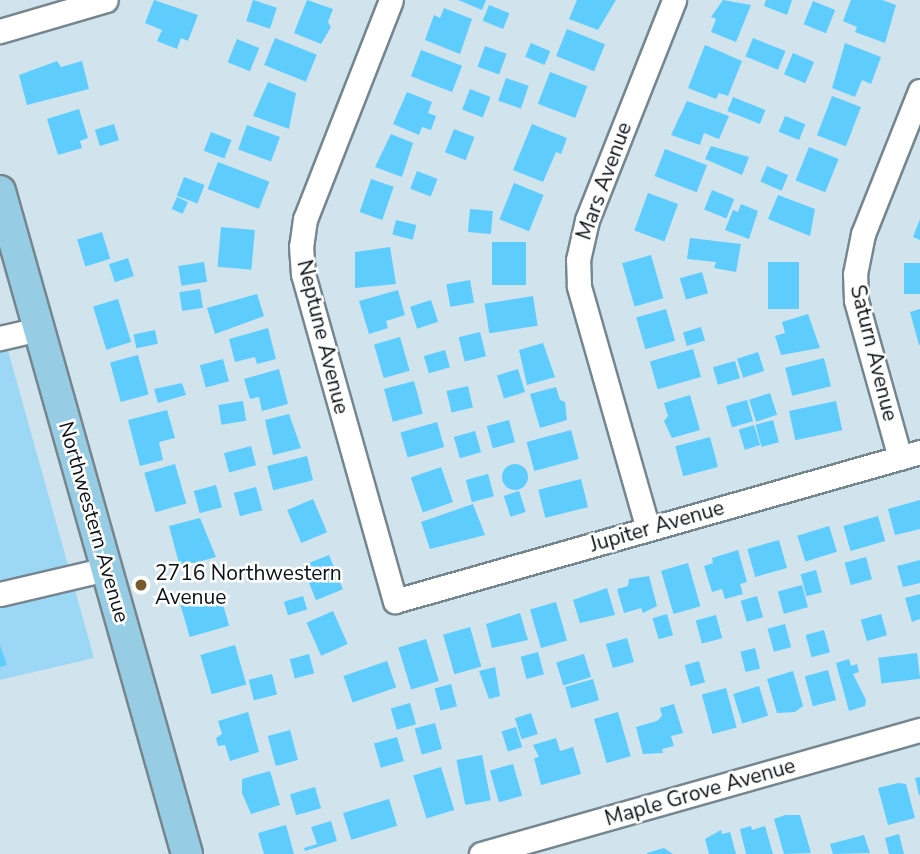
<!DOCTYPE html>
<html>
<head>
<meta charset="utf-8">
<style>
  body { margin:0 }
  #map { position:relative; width:920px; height:854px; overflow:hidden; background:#d1e3ec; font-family:"Nunito Sans",sans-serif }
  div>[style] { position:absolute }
  .green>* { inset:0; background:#9cd7f5 }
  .building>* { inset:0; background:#5ecdfe; transform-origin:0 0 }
  .round { border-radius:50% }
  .roads { filter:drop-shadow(2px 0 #76868f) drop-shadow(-2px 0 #76868f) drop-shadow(0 2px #76868f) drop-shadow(0 -2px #76868f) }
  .minor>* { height:23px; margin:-11.5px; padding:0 11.5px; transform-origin:11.5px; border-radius:11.5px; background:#fff }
  .major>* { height:30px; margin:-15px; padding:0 15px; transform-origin:15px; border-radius:15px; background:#97cce5 }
  .dots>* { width:19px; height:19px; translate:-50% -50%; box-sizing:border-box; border:4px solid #fff; border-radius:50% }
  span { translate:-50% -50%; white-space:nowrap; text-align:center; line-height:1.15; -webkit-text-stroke:5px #fff; paint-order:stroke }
  .street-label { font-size:21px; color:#0c1215 }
  .poi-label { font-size:21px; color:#0c1215 }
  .left { translate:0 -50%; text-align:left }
</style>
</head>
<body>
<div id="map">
  <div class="green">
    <i style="clip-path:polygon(0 322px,94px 658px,0 680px)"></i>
  </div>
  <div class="building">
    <i style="clip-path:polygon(154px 0,198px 15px,188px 41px,181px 38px,177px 49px,157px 41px,162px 30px,145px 23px)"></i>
    <i style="left:253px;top:0;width:25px;height:22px;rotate:18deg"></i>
    <i style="clip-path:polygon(307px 0,333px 9px,328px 22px,331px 27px,321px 44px,294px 33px)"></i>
    <i style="clip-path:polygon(458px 0,486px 0,482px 10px)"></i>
    <i style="clip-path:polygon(577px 0,616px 0,598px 30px,569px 19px)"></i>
    <i style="clip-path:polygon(723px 0,751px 5px,736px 42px,711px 32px,716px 19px,711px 17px)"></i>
    <i style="clip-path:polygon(766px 0,792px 0,787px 15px,764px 6px)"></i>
    <i style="clip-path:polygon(851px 0,882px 0,896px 5px,885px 43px,855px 32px,857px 27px,843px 21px)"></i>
    <i style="left:813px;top:1px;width:24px;height:25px;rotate:22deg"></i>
    <i style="left:489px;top:5px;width:22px;height:17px;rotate:22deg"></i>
    <i style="clip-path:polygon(444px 8px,472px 19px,460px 54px,425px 40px,434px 15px,440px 18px)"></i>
    <i style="left:567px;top:29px;width:41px;height:29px;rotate:22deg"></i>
    <i style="left:275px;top:38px;width:45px;height:29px;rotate:22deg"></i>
    <i style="left:753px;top:38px;width:35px;height:20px;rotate:22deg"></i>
    <i style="left:237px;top:39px;width:24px;height:25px;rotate:22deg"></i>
    <i style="left:531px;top:43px;width:21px;height:15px;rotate:23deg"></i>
    <i style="clip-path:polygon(845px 43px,881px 57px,871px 84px,862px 80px,855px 97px,832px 88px)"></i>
    <i style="clip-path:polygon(705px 45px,742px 61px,728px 96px,719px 93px,716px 99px,688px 88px)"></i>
    <i style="left:485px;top:46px;width:23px;height:22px;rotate:20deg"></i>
    <i style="left:421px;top:50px;width:44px;height:28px;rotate:21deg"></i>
    <i style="left:793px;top:53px;width:23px;height:23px;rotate:23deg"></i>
    <i style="clip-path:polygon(57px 61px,61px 67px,82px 61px,89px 89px,27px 105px,19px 75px)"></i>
    <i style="left:550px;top:72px;width:40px;height:34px;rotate:21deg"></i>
    <i style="left:506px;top:78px;width:24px;height:24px;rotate:19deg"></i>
    <i style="clip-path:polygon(268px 82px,296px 93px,289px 129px,253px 116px)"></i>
    <i style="left:470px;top:89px;width:22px;height:22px;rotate:21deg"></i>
    <i style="clip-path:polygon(407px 92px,432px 102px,428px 113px,436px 116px,431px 130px,422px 127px,419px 135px,393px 124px)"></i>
    <i style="left:832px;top:96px;width:31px;height:42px;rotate:21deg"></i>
    <i style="left:733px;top:97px;width:35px;height:15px;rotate:22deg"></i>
    <i style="clip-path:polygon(687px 101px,729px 116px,719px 139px,704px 133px,700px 145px,671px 135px)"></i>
    <i style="clip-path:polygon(79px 109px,88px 138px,80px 141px,82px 148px,58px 155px,47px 119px)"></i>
    <i style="left:785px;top:116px;width:22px;height:17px;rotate:22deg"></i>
    <i style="left:114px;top:124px;width:17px;height:20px;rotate:73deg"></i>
    <i style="clip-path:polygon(532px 124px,567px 138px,561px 154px,556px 152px,543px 182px,513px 170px)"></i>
    <i style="left:247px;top:125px;width:35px;height:26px;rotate:20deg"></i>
    <i style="left:454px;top:129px;width:22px;height:25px;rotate:21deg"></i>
    <i style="left:211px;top:132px;width:22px;height:20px;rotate:21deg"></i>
    <i style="clip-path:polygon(391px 134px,413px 143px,402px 177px,375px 167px)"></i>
    <i style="clip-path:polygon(711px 146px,749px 157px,742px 175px,705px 159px)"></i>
    <i style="left:809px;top:147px;width:32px;height:36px;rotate:22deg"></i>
    <i style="left:665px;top:149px;width:45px;height:29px;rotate:21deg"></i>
    <i style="left:218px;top:162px;width:55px;height:29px;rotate:21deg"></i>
    <i style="left:767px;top:166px;width:23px;height:17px;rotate:23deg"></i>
    <i style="left:417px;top:171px;width:22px;height:19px;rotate:21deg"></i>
    <i style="left:184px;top:177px;width:22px;height:20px;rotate:21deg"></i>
    <i style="left:371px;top:179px;width:24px;height:35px;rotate:19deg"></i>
    <i style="left:514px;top:183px;width:32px;height:39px;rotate:22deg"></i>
    <i style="left:712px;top:190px;width:24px;height:21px;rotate:22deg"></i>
    <i style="left:648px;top:193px;width:32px;height:40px;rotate:20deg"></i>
    <i style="clip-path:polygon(778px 195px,815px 209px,810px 236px,768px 219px)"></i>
    <i style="left:177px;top:197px;width:12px;height:13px;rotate:24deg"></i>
    <i style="clip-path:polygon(741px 204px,758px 211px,749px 239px,725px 230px,733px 210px,738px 212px)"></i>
    <i style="left:470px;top:209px;width:23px;height:23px;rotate:5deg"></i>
    <i style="clip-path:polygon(920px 219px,920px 240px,913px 237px)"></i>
    <i style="left:396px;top:220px;width:21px;height:15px;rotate:14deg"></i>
    <i style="left:221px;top:227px;width:34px;height:40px;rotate:5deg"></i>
    <i style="left:102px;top:232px;width:28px;height:26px;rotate:73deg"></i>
    <i style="clip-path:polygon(690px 238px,741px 244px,736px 272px,714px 268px,716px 262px,687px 259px)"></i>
    <i style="left:492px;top:242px;width:34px;height:43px"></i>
    <i style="clip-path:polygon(390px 247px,396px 284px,355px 288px,355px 252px)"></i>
    <i style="left:651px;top:255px;width:45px;height:30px;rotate:74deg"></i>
    <i style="left:128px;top:258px;width:19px;height:20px;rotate:72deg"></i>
    <i style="left:204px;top:262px;width:20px;height:26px;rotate:81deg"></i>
    <i style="left:768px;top:262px;width:31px;height:47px"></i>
    <i style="left:920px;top:263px;width:31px;height:16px;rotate:90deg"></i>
    <i style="left:702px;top:272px;width:22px;height:23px;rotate:74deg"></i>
    <i style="left:470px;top:280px;width:23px;height:24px;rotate:80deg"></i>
    <i style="left:200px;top:289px;width:19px;height:21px;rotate:81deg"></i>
    <i style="clip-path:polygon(398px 290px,405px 315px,386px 321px,388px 328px,369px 334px,359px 301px)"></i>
    <i style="clip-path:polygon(257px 294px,264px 316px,215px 334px,207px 308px)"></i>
    <i style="left:533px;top:296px;width:30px;height:49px;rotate:81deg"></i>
    <i style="left:118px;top:299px;width:45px;height:26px;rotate:73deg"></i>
    <i style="left:431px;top:300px;width:23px;height:22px;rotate:72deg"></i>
    <i style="left:666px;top:309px;width:33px;height:31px;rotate:74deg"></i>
    <i style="clip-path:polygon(920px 309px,920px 345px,919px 345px,910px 312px)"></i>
    <i style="clip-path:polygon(808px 314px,820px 348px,781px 355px,775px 336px,785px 333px,782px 322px)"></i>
    <i style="left:701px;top:327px;width:14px;height:19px;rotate:73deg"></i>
    <i style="clip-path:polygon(268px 328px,276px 359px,257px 364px,255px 357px,235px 362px,229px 339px)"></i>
    <i style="left:155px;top:330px;width:14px;height:22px;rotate:78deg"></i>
    <i style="left:480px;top:332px;width:25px;height:22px;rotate:76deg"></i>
    <i style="left:400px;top:337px;width:35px;height:27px;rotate:74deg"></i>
    <i style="clip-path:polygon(543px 343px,555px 377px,527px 385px,519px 350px)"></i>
    <i style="left:693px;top:349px;width:29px;height:45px;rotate:74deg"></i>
    <i style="left:445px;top:350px;width:18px;height:22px;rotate:74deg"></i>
    <i style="left:758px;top:352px;width:20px;height:22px;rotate:72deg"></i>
    <i style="left:138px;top:355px;width:41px;height:29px;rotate:75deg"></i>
    <i style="left:824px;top:358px;width:29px;height:40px;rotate:76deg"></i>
    <i style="left:223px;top:359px;width:23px;height:24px;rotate:75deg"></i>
    <i style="left:735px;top:361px;width:18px;height:23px;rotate:74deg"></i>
    <i style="clip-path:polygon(279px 369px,288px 404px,262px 411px,259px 397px,250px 399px,244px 379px)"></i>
    <i style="left:518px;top:369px;width:24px;height:22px;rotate:73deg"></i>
    <i style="left:414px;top:381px;width:34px;height:31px;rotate:75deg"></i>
    <i style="clip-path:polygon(182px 383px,186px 395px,158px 403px,154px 389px)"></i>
    <i style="left:468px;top:386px;width:22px;height:22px;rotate:77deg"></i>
    <i style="clip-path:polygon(556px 387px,560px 400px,565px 402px,567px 420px,540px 428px,530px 394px)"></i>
    <i style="left:770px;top:393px;width:23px;height:22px;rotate:72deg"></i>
    <i style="clip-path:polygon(690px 395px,700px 430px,672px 438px,664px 421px,668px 416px,664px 403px)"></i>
    <i style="left:747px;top:400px;width:22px;height:22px;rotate:74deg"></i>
    <i style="left:243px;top:401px;width:20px;height:25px;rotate:81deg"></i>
    <i style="left:836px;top:401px;width:30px;height:48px;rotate:78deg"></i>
    <i style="clip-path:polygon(167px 410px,175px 438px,159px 442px,163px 460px,140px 466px,128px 420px)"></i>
    <i style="clip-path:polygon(289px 414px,301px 448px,273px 455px,265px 420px)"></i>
    <i style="left:509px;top:420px;width:23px;height:23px;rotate:75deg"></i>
    <i style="left:773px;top:420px;width:23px;height:18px;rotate:75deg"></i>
    <i style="left:437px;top:422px;width:26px;height:38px;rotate:74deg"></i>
    <i style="left:754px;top:425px;width:21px;height:16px;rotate:73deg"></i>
    <i style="left:571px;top:430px;width:30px;height:46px;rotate:75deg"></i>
    <i style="left:475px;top:431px;width:22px;height:22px;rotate:74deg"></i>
    <i style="left:710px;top:437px;width:31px;height:36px;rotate:75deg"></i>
    <i style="left:251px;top:446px;width:20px;height:28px;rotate:75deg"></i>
    <i style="left:307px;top:456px;width:25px;height:41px;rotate:76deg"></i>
    <i class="round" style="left:502px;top:464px;width:26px;height:26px"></i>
    <i style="left:175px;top:464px;width:41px;height:32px;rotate:74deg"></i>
    <i style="left:441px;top:467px;width:37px;height:32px;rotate:71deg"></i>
    <i style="left:488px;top:474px;width:23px;height:23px;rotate:75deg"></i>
    <i style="left:581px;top:479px;width:29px;height:44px;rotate:76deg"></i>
    <i style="left:216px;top:485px;width:23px;height:23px;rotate:75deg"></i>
    <i style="left:256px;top:487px;width:24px;height:23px;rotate:75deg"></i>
    <i style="left:519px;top:491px;width:22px;height:16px;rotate:72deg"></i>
    <i style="left:313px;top:499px;width:36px;height:28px;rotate:67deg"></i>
    <i style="clip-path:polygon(920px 500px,920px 529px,895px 535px,888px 509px)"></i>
    <i style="clip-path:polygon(473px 504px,485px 535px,430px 549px,421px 522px)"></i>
    <i style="left:878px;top:516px;width:26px;height:36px;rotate:74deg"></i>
    <i style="clip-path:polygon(200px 518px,216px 557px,180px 567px,169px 526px)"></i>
    <i style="left:829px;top:526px;width:27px;height:33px;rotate:73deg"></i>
    <i style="left:779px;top:540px;width:29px;height:33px;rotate:74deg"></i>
    <i style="clip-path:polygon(738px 550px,747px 582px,740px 584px,743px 594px,725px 599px,722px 589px,712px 592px,704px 566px,713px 563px,712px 558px)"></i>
    <i style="left:329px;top:555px;width:37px;height:29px;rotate:68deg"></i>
    <i style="left:866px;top:557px;width:23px;height:22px;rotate:75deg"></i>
    <i style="clip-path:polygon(920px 560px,920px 583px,903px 587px,897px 566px)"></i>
    <i style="left:688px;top:563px;width:45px;height:28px;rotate:74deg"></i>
    <i style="left:816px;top:570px;width:23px;height:16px;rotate:75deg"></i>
    <i style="clip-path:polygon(649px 576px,657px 606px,643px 613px,641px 608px,624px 613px,617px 589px,628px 586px,629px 579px)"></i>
    <i style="left:802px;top:585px;width:23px;height:25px;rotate:75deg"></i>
    <i style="clip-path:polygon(607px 588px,615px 615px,580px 623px,573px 600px)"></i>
    <i style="left:220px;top:594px;width:33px;height:41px;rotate:74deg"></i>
    <i style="clip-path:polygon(920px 594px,920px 619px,912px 622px,905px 598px)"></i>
    <i style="left:303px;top:596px;width:14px;height:20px;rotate:73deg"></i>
    <i style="left:757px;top:596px;width:22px;height:17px;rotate:74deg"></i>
    <i style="left:556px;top:602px;width:40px;height:27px;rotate:74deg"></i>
    <i style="left:333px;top:611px;width:36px;height:29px;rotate:66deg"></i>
    <i style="clip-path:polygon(520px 613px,528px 640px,492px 648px,486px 624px)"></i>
    <i style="left:667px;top:614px;width:22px;height:15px;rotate:74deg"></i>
    <i style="left:881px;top:614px;width:22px;height:21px;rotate:74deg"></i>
    <i style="left:716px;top:615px;width:24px;height:21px;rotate:75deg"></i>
    <i style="left:785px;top:624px;width:24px;height:18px;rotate:75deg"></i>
    <i style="left:470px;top:627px;width:41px;height:28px;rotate:74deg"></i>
    <i style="left:824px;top:630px;width:23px;height:19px;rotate:75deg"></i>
    <i style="left:627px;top:638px;width:25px;height:22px;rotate:74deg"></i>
    <i style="left:426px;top:639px;width:44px;height:29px;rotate:73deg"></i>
    <i style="clip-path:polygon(0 645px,7px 665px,0 667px)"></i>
    <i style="left:235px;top:645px;width:41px;height:36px;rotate:74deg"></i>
    <i style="left:755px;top:648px;width:21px;height:15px;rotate:76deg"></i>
    <i style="left:538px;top:652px;width:23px;height:18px;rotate:75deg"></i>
    <i style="left:917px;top:653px;width:26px;height:39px;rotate:83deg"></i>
    <i style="left:309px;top:654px;width:20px;height:20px;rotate:75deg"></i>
    <i style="left:584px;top:654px;width:24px;height:29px;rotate:73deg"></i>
    <i style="clip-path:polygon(849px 659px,851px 666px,857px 664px,859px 672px,853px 674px,866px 700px,865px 706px,849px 711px,836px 663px)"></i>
    <i style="left:387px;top:661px;width:28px;height:46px;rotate:71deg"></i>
    <i style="left:699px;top:661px;width:22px;height:15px;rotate:74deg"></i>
    <i style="clip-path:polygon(495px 667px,500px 696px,489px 699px,479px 671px)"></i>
    <i style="left:828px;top:670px;width:31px;height:24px;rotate:75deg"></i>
    <i style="clip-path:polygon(793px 671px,803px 706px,795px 712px,777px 713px,767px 679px)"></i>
    <i style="left:272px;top:674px;width:21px;height:24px;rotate:76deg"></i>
    <i style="left:593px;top:679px;width:22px;height:29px;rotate:74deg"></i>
    <i style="left:451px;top:684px;width:23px;height:17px;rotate:75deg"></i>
    <i style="left:759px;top:686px;width:31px;height:27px;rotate:73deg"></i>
    <i style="left:726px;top:688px;width:41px;height:25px;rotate:75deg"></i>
    <i style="left:410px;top:703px;width:22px;height:20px;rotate:74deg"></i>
    <i style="clip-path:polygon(674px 704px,683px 733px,671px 736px,674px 746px,662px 749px,663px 753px,643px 754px,636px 727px,657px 721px,662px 716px,660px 708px)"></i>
    <i style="clip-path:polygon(248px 712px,259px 752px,230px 761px,225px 745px,218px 746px,216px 738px,222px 734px,218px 721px)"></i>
    <i style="left:618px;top:712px;width:46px;height:25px;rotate:74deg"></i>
    <i style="left:531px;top:713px;width:22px;height:17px;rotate:72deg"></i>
    <i style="left:435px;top:723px;width:27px;height:21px;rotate:75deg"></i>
    <i style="left:516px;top:727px;width:21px;height:15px;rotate:73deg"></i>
    <i style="left:290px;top:730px;width:31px;height:23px;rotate:75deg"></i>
    <i style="left:397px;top:737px;width:25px;height:24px;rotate:74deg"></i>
    <i style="clip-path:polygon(556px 738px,560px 751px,573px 747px,581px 774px,541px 785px,534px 758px,539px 757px,533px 745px)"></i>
    <i style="left:482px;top:755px;width:46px;height:26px;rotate:79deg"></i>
    <i style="left:513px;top:764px;width:33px;height:24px;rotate:74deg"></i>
    <i style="left:441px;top:767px;width:45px;height:29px;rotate:73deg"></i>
    <i style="clip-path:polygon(270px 771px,280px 805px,251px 814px,242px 793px,242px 779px)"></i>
    <i style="clip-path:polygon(920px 777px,920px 795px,919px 795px,915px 778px)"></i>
    <i style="clip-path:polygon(898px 783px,906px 784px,915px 818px,888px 825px,878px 788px)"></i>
    <i style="left:315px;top:787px;width:22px;height:26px;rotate:74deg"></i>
    <i style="left:389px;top:799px;width:28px;height:48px;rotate:73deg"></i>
    <i style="clip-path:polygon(785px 815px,800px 815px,811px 853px,784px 854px,774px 819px)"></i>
    <i style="clip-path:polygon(331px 821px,337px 841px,305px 851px,304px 848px,317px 844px,311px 827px)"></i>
    <i style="clip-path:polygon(286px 825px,294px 854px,264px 854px,258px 833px)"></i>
    <i style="clip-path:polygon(751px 826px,752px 830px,765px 826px,773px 854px,746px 854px,740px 829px)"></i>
    <i style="clip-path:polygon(721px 830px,722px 834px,730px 832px,736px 854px,709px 854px,705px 839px)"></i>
    <i style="clip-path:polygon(899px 834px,904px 854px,889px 854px,885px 838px)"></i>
    <i style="clip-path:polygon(864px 835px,870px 853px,833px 854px,830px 844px)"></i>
    <i style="clip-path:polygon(664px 848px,673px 854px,647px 854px,647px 853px)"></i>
  </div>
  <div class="roads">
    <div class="minor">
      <i style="left:391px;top:0;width:235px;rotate:111.4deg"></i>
      <i style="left:305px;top:219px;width:27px;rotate:98deg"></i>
      <i style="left:301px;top:246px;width:28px;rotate:86deg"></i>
      <i style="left:303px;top:274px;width:340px;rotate:74.3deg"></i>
      <i style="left:395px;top:601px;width:546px;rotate:-15.84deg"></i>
      <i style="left:0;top:31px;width:110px;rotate:-16.3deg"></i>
      <i style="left:0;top:338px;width:40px;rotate:-13deg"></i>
      <i style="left:900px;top:458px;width:164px;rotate:-105.6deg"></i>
      <i style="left:856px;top:300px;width:26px;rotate:-92deg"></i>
      <i style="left:855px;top:274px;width:41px;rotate:-78.7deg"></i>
      <i style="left:863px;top:234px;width:154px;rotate:-68.3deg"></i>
      <i style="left:648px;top:529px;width:253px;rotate:-105.9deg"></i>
      <i style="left:579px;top:286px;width:26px;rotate:-92deg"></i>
      <i style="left:578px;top:260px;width:41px;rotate:-77.3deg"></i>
      <i style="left:587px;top:220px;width:237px;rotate:-68.4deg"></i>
      <i style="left:0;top:594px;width:110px;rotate:-13.2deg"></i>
      <i style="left:481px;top:854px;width:456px;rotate:-15.8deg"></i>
    </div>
    <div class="major">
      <i style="left:0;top:191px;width:689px;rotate:74.25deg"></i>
    </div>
  </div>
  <div class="dots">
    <i style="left:141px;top:585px;background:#755b2c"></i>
  </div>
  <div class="street-label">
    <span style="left:604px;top:181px;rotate:-70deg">Mars Avenue</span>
    <span style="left:323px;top:337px;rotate:76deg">Neptune Avenue</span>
    <span style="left:874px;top:353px;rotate:76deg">Saturn Avenue</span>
    <span style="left:94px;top:522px;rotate:74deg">Northwestern Avenue</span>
    <span style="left:657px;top:526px;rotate:-16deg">Jupiter Avenue</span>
    <span style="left:700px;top:792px;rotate:-16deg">Maple Grove Avenue</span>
  </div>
  <div class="poi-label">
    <span class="left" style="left:155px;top:585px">2716 Northwestern<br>Avenue</span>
  </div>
</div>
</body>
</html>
